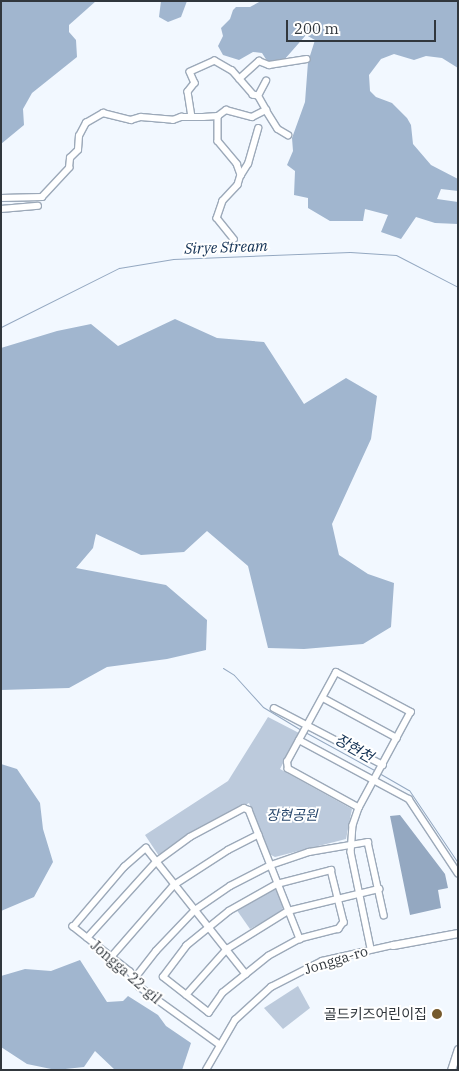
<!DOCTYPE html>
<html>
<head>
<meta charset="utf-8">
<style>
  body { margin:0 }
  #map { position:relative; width:459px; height:1071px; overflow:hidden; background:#f2f8ff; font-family:"IBM Plex Serif","Noto Sans KR",serif }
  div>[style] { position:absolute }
  .green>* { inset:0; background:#bccadc }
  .forest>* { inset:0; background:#a1b6cf }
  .water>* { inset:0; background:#94a8c1 }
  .stream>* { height:1px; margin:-0.5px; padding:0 0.5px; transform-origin:0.5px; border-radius:0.5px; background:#94a8c1 }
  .roads { filter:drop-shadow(1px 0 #9ca9b9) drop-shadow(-1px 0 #9ca9b9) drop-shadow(0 1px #9ca9b9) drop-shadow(0 -1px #9ca9b9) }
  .minor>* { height:5.5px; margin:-2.75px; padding:0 2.75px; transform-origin:2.75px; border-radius:2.75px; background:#fff }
  .major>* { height:7px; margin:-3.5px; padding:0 3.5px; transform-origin:3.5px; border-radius:3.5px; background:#fff }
  .dots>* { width:14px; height:14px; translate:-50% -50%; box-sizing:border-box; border:2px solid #fff; border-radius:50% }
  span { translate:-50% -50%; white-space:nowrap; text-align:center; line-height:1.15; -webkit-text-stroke:4px #fff; paint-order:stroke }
  .park-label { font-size:14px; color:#28476c; font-style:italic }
  .street-label { font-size:14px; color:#31373d }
  .poi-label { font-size:14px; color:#31373d }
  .right { translate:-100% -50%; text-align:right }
  .water-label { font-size:15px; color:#102f52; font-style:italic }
  .frame { position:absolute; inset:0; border:2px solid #31373d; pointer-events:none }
  .scale { position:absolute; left:286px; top:20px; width:150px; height:22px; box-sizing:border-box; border:2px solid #31373d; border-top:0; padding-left:6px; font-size:15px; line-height:18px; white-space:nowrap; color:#31373d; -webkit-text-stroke:4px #fff; paint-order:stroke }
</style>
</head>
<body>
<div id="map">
  <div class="green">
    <i style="clip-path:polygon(268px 717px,299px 733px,280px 769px,352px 809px,346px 839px,275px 857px,269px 854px,249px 803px,184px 837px,159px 856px,145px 835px,228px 781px)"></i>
    <i style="clip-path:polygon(273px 889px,277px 889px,283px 907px,282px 912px,250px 929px,236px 909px)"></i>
    <i style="clip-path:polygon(298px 986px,310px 1008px,283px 1029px,264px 1008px)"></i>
  </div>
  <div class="forest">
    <i style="clip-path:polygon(1px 1px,96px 1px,69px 25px,69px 32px,76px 40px,77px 57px,32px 93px,23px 109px,24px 125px,1px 144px)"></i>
    <i style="clip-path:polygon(161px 1px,187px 1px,181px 17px,168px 22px,159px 17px)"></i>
    <i style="clip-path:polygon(261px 1px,458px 1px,458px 68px,442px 58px,426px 56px,414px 60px,394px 54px,381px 59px,369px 75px,370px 91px,376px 97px,392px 103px,407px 118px,411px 125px,413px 144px,431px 165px,458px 179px,458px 191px,441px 189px,437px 199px,458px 202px,458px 224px,435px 223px,416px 217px,401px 239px,381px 232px,388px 215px,365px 209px,363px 221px,330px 221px,308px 208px,308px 198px,294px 195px,295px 171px,287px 165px,293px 151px,292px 138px,305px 102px,308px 62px,315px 40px,306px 35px,284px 60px,269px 64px,262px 53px,253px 52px,239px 60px,223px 55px,218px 46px,223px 36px,221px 28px,230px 19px,233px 10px,236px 7px,250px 7px)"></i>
    <i style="clip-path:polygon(175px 319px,217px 338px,264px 342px,304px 404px,346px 378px,377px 396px,371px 439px,332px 524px,339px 555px,368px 574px,394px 583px,391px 627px,363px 644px,304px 649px,268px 648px,248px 566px,207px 531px,184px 552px,141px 555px,96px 534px,93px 548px,76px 568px,166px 585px,207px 620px,206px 650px,167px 659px,107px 667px,69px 688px,1px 690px,1px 348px,57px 331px,91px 324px,118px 346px)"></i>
    <i style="clip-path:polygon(1px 764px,17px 769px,40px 803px,43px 829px,53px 862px,34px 897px,1px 911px)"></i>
    <i style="clip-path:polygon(80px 960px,107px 1002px,123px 1001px,128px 996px,158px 1015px,166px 1026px,191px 1043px,182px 1070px,115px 1070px,95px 1051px,84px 1067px,56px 1070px,27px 1064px,1px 1047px,1px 976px,25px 969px,51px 971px)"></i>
  </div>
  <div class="water">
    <i style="clip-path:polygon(400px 815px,445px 874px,448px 888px,438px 890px,441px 908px,410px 915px,390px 816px)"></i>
  </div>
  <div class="stream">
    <i style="left:1px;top:327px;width:132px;rotate:-26.6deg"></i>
    <i style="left:119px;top:268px;width:55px;rotate:-9.5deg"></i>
    <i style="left:173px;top:259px;width:177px;rotate:-2.3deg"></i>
    <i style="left:350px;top:252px;width:46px;rotate:3.7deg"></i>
    <i style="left:396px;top:255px;width:70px;rotate:27.3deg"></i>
    <i style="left:223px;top:668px;width:13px;rotate:32deg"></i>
    <i style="left:234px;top:675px;width:43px;rotate:47.8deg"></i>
    <i style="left:263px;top:707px;width:44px;rotate:31.2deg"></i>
    <i style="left:305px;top:732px;width:81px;rotate:28.8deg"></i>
    <i style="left:379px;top:773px;width:34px;rotate:30deg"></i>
    <i style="left:409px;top:790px;width:88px;rotate:56.1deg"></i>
  </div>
  <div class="roads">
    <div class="minor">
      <i style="left:239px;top:79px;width:27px;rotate:-42deg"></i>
      <i style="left:259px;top:61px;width:11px;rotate:22deg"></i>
      <i style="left:269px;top:65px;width:38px;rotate:-9deg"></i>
      <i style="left:258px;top:96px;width:17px;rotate:-62deg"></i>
      <i style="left:266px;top:110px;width:22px;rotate:58deg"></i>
      <i style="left:278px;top:129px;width:12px;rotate:31deg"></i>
      <i style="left:218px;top:116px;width:25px;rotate:90deg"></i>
      <i style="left:218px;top:141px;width:30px;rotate:50deg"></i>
      <i style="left:237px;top:164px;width:12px;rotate:70deg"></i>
      <i style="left:241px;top:175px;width:10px;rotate:107deg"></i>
      <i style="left:238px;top:185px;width:22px;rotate:133deg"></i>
      <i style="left:223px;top:201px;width:18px;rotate:109deg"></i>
      <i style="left:217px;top:218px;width:27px;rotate:51deg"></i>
      <i style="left:241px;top:175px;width:13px;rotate:-58deg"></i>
      <i style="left:248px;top:164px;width:37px;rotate:-74deg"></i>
      <i style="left:1px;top:198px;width:41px;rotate:-1.4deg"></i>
      <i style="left:42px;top:197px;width:40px;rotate:-47deg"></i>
      <i style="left:69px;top:168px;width:10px;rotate:-84deg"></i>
      <i style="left:70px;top:158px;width:11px;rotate:-45deg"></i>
      <i style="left:78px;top:150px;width:14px;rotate:-86deg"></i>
      <i style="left:79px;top:136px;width:15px;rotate:-62deg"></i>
      <i style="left:86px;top:123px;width:20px;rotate:-30deg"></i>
      <i style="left:103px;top:113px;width:29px;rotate:14deg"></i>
      <i style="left:131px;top:120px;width:10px;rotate:-17deg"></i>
      <i style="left:141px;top:117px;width:32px;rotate:5deg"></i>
      <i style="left:173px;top:120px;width:9px;rotate:-21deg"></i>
      <i style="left:181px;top:117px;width:22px"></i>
      <i style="left:203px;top:117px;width:15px;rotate:-4deg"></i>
      <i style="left:218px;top:116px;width:10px;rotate:-37deg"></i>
      <i style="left:226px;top:110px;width:27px;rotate:15deg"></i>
      <i style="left:252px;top:117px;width:16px;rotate:-27deg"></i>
      <i style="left:266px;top:110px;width:16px;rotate:-120deg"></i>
      <i style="left:258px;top:96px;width:5px;rotate:-169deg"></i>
      <i style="left:253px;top:95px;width:32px;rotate:-131deg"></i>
      <i style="left:232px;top:71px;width:20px;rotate:-150deg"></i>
      <i style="left:215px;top:61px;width:27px;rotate:156deg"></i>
      <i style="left:190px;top:72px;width:12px;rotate:66deg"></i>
      <i style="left:195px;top:83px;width:11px;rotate:128deg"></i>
      <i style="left:188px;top:92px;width:24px;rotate:81deg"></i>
      <i style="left:1px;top:209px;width:37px;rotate:-5deg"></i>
      <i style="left:323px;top:698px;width:84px;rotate:28.4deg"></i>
      <i style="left:274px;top:708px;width:123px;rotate:27.6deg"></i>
      <i style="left:299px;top:740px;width:125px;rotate:28.2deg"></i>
      <i style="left:409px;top:799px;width:89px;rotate:56.5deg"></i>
      <i style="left:359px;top:808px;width:81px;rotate:-151.2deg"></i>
      <i style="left:288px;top:769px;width:7px;rotate:-98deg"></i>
      <i style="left:287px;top:762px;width:102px;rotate:-61.4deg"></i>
      <i style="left:336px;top:672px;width:85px;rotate:28.1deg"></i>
      <i style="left:411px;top:712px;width:109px;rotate:118.4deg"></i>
      <i style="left:359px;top:808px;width:18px;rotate:109deg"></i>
      <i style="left:353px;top:825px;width:27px;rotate:94deg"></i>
      <i style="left:351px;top:852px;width:99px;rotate:78.3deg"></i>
      <i style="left:331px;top:870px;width:54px;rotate:76deg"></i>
      <i style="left:344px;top:922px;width:9px;rotate:126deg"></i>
      <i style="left:339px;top:929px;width:40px;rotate:165.6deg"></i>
      <i style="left:300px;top:939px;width:35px;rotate:151deg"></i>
      <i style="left:269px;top:956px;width:59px;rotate:141.2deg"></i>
      <i style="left:223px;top:993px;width:24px;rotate:125deg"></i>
      <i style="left:209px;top:1013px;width:58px;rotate:-142deg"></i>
      <i style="left:163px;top:977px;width:39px;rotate:-53deg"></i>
      <i style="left:186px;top:946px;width:55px;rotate:-39.1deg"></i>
      <i style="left:229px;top:911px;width:55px;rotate:-29.4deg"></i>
      <i style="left:277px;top:884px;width:56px;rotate:-14.5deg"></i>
      <i style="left:87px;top:938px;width:103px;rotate:-47.8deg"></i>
      <i style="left:156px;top:862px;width:42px;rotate:-36.3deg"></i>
      <i style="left:190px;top:837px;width:61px;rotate:-28.2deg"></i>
      <i style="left:244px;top:808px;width:5px;rotate:22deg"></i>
      <i style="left:249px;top:810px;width:139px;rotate:68.4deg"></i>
      <i style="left:112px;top:956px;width:94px;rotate:-48.9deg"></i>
      <i style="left:174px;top:885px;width:64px;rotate:-32.9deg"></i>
      <i style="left:228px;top:850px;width:34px;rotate:-27deg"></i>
      <i style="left:135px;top:978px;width:34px;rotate:-52deg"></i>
      <i style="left:156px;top:951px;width:57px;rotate:-46.4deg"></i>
      <i style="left:195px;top:910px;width:42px;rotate:-34.4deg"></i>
      <i style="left:230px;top:886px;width:46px;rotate:-27.1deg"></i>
      <i style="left:271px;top:865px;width:40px;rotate:-18.9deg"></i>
      <i style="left:309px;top:852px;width:60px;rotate:-9.6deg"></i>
      <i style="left:368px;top:842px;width:75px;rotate:77.6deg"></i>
      <i style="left:186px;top:995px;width:62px;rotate:-48.3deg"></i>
      <i style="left:227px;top:949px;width:72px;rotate:-31.9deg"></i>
      <i style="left:288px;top:911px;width:94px;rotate:-13.6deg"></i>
      <i style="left:218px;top:1044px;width:97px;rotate:-144.2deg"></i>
      <i style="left:139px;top:987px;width:17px;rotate:-121deg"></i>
      <i style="left:130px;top:972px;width:73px;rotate:-141.7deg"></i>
      <i style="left:73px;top:927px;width:79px;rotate:-49.6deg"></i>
      <i style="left:124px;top:867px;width:29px;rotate:-41deg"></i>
      <i style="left:146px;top:848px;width:161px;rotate:51.6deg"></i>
      <i style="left:206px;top:1070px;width:58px;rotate:-59.9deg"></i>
      <i style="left:235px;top:1020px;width:49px;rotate:-42.5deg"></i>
      <i style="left:271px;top:987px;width:57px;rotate:-27deg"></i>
      <i style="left:322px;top:961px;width:73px;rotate:-12.7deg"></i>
    </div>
    <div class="major">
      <i style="left:393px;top:945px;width:66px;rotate:-10.5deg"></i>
      <i style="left:451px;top:1070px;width:22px;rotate:-72deg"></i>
    </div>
  </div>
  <div class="dots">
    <i style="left:437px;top:1014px;background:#765a2d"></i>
  </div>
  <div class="park-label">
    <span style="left:292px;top:815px">장현공원</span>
  </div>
  <div class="street-label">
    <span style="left:336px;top:960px;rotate:-17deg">Jongga-ro</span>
    <span style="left:126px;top:972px;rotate:41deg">Jongga 22-gil</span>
  </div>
  <div class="poi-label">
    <span class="right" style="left:427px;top:1014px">골드키즈어린이집</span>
  </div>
  <div class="water-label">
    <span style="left:226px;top:247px;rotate:-2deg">Sirye Stream</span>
    <span style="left:354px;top:748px;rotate:30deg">장현천</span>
  </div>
  <div class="frame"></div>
  <div class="scale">200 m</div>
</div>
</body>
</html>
